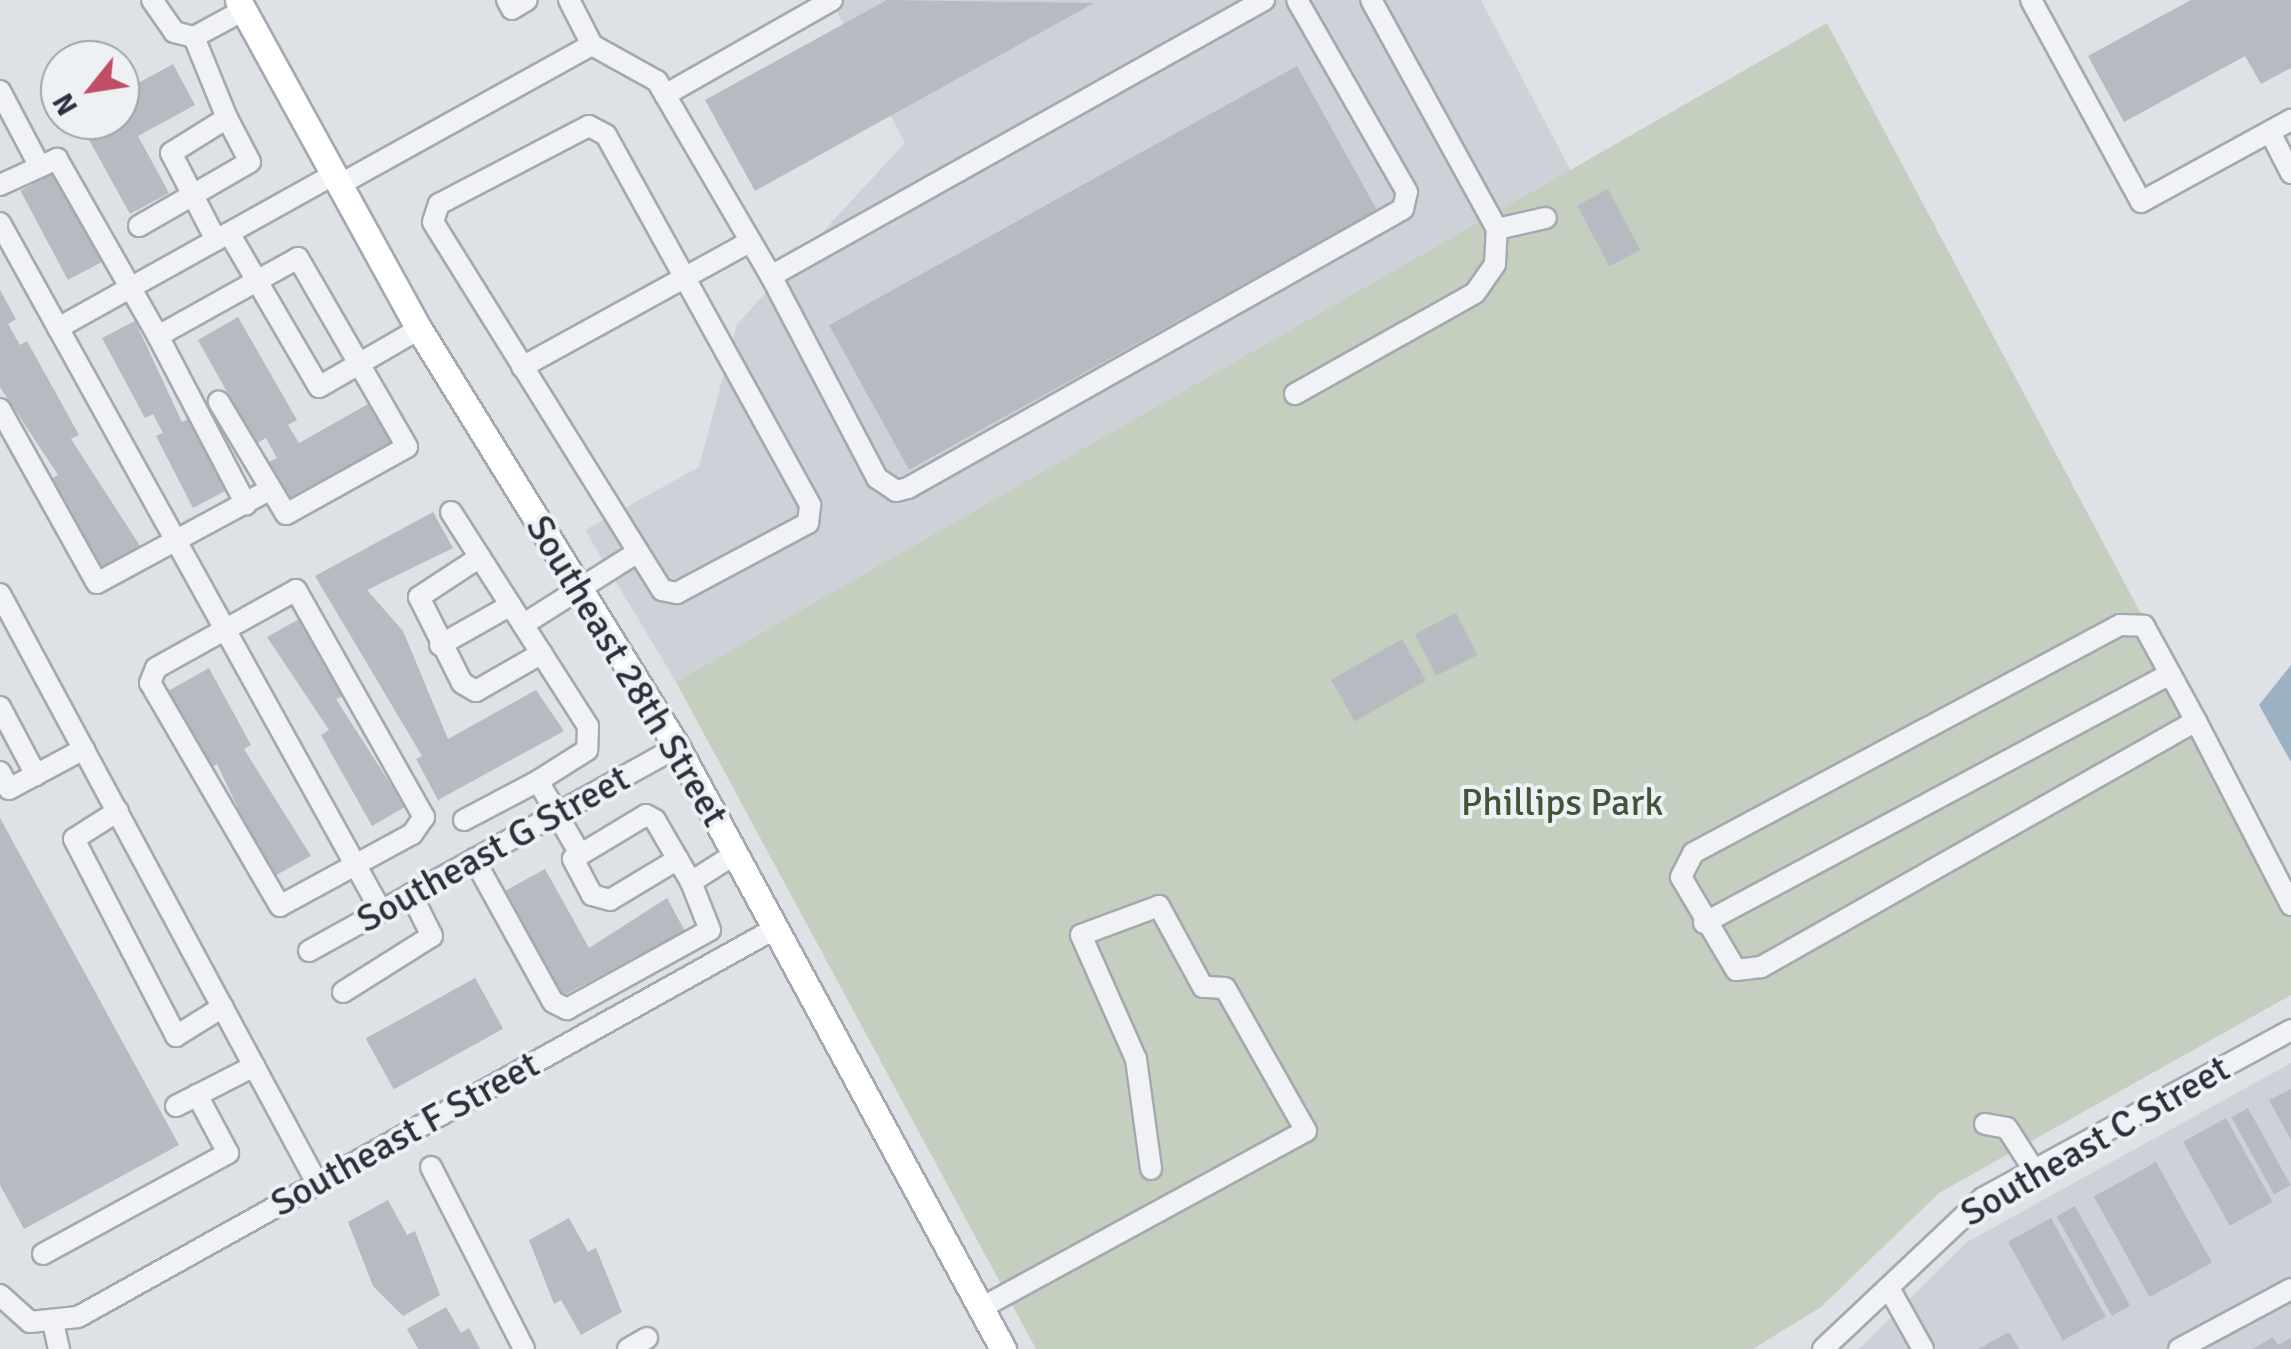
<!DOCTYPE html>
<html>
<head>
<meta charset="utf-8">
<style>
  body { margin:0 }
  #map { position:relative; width:2291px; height:1349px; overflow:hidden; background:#dee2e6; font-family:Signika,sans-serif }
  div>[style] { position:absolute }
  .built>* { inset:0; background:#cdd1d8 }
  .green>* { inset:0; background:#c5cfc0 }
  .water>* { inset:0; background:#9cb1c3 }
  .building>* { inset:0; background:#b6bbc2; transform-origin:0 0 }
  .roads { filter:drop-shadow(2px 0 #a4a9b0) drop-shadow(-2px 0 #a4a9b0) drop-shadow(0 2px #a4a9b0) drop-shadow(0 -2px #a4a9b0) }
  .minor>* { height:20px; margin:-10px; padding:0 10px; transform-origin:10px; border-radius:10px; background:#f1f2f5 }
  .major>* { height:25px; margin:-12.5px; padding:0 12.5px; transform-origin:12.5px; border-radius:12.5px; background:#fff }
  span { translate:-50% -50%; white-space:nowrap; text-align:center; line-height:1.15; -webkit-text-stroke:8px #edf1f4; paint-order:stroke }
  .street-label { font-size:38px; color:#29313c }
  .park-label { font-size:38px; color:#3f5638 }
  .north { position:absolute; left:40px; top:40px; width:100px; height:100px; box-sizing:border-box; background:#edf1f4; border:2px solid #9fa4aa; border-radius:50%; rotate:240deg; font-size:28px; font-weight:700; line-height:40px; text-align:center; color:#29313c }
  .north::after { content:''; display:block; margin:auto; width:35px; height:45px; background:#c04e66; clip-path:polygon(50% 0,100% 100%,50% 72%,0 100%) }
</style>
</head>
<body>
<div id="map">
  <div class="built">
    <i style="clip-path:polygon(831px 0,1481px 0,1572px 173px,676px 682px,585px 530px,699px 467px,737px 324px,905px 143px)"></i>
    <i style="clip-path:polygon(2291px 1063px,2291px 1349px,1859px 1349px,1967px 1242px)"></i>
  </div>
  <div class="green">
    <i style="clip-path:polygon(1827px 23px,2291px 896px,2291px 995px,1939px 1193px,1821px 1307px,1753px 1349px,1036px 1349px,676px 682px)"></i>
  </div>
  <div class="water">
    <i style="clip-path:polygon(2291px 665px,2291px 762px,2259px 705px)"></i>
  </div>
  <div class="building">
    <i style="clip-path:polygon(887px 0,1094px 3px,755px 191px,705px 100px)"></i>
    <i style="clip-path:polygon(2191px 0,2291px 0,2291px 68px,2261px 84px,2245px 56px,2124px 122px,2088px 56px)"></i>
    <i style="clip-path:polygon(173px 64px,195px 105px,138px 136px,169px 193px,130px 214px,78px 120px,120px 120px,120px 93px)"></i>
    <i style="left:1297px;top:66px;width:165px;height:535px;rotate:61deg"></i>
    <i style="left:54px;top:173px;width:101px;height:38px;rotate:62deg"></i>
    <i style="left:1608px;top:189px;width:69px;height:35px;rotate:62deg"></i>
    <i style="clip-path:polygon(0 290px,16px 319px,8px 324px,20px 345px,27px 341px,79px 435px,71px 439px,144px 552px,104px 574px,51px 479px,58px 475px,0 387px)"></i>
    <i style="clip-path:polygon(238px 317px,297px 420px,288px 425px,299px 443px,377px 399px,400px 439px,288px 502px,267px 463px,277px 458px,266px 438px,256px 444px,198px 340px)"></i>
    <i style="clip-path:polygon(135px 321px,182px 422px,189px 419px,227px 490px,193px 508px,156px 436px,163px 433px,153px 414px,145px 418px,102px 338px)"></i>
    <i style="clip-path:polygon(433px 512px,453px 548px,367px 590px,403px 631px,448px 739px,536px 690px,564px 731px,438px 800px,416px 759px,422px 756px,315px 576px)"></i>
    <i style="left:1456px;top:613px;width:47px;height:46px;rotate:63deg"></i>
    <i style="clip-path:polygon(299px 619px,343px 696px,336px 699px,405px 807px,372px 826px,321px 735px,329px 730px,267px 637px)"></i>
    <i style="left:1402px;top:639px;width:48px;height:82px;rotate:60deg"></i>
    <i style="clip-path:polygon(209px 668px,251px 745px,244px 749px,311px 856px,271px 878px,217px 764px,210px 768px,168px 691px)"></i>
    <i style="clip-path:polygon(0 818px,179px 1145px,24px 1229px,0 1185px)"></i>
    <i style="clip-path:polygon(545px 869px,589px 948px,667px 898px,685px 931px,561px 997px,503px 892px)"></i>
    <i style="left:475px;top:978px;width:58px;height:125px;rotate:61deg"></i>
    <i style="clip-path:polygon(2291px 1089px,2291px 1140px,2269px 1100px)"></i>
    <i style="left:2248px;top:1108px;width:88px;height:19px;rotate:61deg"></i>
    <i style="left:2226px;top:1118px;width:96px;height:49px;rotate:61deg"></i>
    <i style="left:2156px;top:1162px;width:115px;height:71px;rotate:61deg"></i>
    <i style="clip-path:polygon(388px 1200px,407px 1235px,415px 1231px,440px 1295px,403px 1316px,373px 1286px,348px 1222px)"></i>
    <i style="left:2075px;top:1206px;width:114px;height:21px;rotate:61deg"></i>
    <i style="clip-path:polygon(569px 1218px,588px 1252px,596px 1248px,622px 1312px,581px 1335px,561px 1300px,554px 1304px,529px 1240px)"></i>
    <i style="left:2051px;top:1218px;width:113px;height:49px;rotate:61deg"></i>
    <i style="clip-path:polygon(446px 1307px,461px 1333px,469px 1328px,480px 1349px,418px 1349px,407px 1329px)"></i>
    <i style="clip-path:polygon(2009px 1332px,2019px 1349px,1978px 1349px)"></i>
    <i style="clip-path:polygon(2273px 1337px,2278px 1345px,2291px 1338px,2291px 1349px,2252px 1349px)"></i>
  </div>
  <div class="roads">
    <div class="minor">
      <i style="left:152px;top:0;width:39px;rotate:55deg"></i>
      <i style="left:174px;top:32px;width:21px;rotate:14deg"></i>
      <i style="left:507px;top:0;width:10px;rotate:61deg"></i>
      <i style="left:512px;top:9px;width:17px;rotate:-31deg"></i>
      <i style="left:569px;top:0;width:51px;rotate:62.9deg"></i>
      <i style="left:592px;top:45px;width:74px;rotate:29deg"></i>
      <i style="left:657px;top:81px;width:226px;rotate:59.7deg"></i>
      <i style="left:771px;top:276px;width:565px;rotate:-29.24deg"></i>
      <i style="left:2031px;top:0;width:230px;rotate:61.4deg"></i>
      <i style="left:2141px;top:202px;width:171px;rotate:-28.7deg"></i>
      <i style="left:0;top:91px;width:84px;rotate:62.2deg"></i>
      <i style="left:665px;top:95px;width:192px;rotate:-29.6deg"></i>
      <i style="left:589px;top:126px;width:19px;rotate:28deg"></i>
      <i style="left:606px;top:135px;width:423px;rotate:61.1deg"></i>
      <i style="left:810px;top:505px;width:18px;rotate:96deg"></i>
      <i style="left:808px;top:523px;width:149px;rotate:151.9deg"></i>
      <i style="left:677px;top:593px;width:15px;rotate:-169deg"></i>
      <i style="left:662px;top:590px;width:433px;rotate:-121.9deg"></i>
      <i style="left:433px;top:222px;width:19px;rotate:-72deg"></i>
      <i style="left:439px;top:204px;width:169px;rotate:-27.5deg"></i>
      <i style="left:2270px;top:132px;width:46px;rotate:62.9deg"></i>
      <i style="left:0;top:185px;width:63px;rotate:-24.5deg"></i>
      <i style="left:57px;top:159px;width:204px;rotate:60.3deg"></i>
      <i style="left:158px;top:336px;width:160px;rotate:-29.1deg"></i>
      <i style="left:298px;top:258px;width:218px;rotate:60deg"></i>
      <i style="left:407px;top:447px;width:138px;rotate:151deg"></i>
      <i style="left:286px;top:514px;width:131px;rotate:-120.9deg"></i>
      <i style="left:339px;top:185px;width:289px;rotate:-29deg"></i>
      <i style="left:0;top:223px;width:786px;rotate:61.02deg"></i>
      <i style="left:139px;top:226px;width:128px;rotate:-30deg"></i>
      <i style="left:250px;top:162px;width:50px;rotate:-117.6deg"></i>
      <i style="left:1497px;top:229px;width:50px;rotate:-12.7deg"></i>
      <i style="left:229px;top:233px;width:178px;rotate:59.7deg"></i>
      <i style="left:319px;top:387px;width:116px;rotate:-30.1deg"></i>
      <i style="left:216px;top:240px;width:98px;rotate:-117.3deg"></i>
      <i style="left:171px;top:153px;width:66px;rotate:-32deg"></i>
      <i style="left:227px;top:118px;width:87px;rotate:-112.2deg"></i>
      <i style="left:194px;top:37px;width:57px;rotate:-28.4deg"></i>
      <i style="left:771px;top:276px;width:228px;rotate:62.3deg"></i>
      <i style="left:877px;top:478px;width:23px;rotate:34deg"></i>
      <i style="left:896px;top:491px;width:12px;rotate:-14deg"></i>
      <i style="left:908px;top:488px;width:568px;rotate:-29.41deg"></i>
      <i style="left:1403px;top:209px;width:17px;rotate:-77deg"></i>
      <i style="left:1407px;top:192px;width:221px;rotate:-119.8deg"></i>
      <i style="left:58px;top:328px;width:315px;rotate:-29.1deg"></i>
      <i style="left:158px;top:336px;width:190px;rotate:62.4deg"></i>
      <i style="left:522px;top:367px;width:261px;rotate:-28.8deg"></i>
      <i style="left:1295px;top:394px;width:206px;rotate:-29.3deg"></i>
      <i style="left:1475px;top:293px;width:35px;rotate:-55deg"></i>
      <i style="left:1495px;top:264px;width:35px;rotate:-87deg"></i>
      <i style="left:1497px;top:229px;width:261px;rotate:-118.8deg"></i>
      <i style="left:0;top:409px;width:199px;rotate:60.9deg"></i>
      <i style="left:97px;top:583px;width:193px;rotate:-28.4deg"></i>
      <i style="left:451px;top:512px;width:254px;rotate:57.4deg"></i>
      <i style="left:588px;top:726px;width:24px;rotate:92deg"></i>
      <i style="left:587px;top:750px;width:58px;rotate:147.7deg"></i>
      <i style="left:480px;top:557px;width:73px;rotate:146.7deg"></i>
      <i style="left:419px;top:597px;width:96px;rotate:63.4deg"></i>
      <i style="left:462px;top:683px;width:16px;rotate:30deg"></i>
      <i style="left:476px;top:691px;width:76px;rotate:-29.9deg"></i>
      <i style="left:296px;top:590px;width:261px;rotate:60.6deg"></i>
      <i style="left:424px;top:817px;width:21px;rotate:125deg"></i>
      <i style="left:412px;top:834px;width:150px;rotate:151.4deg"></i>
      <i style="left:280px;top:906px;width:258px;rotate:-120.2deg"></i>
      <i style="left:150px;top:683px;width:16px;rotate:-68deg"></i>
      <i style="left:156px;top:668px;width:160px;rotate:-29.1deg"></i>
      <i style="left:0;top:594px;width:669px;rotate:61.71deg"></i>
      <i style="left:524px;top:624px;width:135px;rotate:-32.3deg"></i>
      <i style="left:440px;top:645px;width:81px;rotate:-29.4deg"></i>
      <i style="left:0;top:707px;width:77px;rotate:62.1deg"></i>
      <i style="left:2196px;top:721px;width:500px;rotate:150.5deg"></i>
      <i style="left:1761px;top:967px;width:25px;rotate:173deg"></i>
      <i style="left:1736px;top:970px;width:108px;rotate:-120.6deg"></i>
      <i style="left:1681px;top:877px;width:27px;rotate:-63deg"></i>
      <i style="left:1693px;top:853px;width:484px;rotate:-28.1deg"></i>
      <i style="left:2120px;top:625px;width:24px;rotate:2deg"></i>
      <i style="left:2144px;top:626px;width:108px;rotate:61.3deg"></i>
      <i style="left:2196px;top:721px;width:207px;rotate:62.7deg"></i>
      <i style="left:0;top:772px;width:19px;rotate:62deg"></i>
      <i style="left:9px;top:789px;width:85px;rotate:-28.1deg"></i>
      <i style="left:118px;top:811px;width:52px;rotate:147.5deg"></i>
      <i style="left:74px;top:839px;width:222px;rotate:62.6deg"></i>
      <i style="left:176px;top:1036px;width:55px;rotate:-31.7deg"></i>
      <i style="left:464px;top:820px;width:84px;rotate:-27.8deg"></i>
      <i style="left:538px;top:781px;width:84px;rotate:60.1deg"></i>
      <i style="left:474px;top:859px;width:163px;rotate:61.1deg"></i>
      <i style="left:553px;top:1002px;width:16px;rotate:27deg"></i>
      <i style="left:567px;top:1009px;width:163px;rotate:-28.9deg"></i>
      <i style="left:710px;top:930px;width:52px;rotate:-111.6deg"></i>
      <i style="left:691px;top:882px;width:52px;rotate:-32.5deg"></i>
      <i style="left:678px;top:859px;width:79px;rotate:148.9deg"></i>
      <i style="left:610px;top:900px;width:19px;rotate:-164deg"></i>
      <i style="left:592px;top:895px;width:41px;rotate:-117.8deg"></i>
      <i style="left:573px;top:859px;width:85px;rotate:-31.1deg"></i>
      <i style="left:646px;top:815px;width:10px;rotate:29deg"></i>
      <i style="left:655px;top:820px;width:72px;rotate:59.9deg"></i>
      <i style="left:1704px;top:923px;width:528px;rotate:-28.12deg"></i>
      <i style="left:309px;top:951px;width:421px;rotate:-29deg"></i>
      <i style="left:343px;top:992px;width:105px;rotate:-32.2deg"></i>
      <i style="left:432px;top:936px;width:47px;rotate:-116.6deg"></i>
      <i style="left:176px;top:1106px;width:88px;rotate:-27.1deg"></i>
      <i style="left:1985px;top:1124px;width:22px;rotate:10deg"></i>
      <i style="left:2007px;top:1128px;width:50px;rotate:57.3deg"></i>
      <i style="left:431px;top:1167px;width:204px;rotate:62.9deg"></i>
      <i style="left:43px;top:1254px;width:211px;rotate:-28.6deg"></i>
      <i style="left:228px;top:1153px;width:66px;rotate:-118.1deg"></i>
      <i style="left:1890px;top:1290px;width:68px;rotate:60.8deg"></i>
      <i style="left:0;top:1295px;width:40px;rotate:42deg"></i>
      <i style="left:30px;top:1322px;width:48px;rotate:-5.9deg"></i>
      <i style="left:78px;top:1317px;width:799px;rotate:-29.13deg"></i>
      <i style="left:981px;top:1308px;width:370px;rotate:-28.6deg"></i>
      <i style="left:1306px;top:1131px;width:164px;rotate:-119.5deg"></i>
      <i style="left:1225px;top:988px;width:22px;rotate:-177deg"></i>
      <i style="left:1203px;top:987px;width:92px;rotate:-118.5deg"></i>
      <i style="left:1159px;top:906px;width:83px;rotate:159.6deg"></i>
      <i style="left:1081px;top:935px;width:136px;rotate:66.1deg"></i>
      <i style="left:1136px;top:1059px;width:111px;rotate:82.2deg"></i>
      <i style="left:53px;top:1323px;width:27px;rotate:77deg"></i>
      <i style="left:628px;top:1349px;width:22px;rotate:-30deg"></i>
      <i style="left:1823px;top:1349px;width:220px;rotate:-43.3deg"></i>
      <i style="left:1983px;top:1198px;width:351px;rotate:-28.6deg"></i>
      <i style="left:2179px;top:1349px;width:127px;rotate:-28.2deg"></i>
    </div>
    <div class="major">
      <i style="left:238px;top:0;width:376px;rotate:61.2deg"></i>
      <i style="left:419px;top:329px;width:491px;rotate:58.3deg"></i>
      <i style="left:677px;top:747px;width:685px;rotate:61.56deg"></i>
    </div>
  </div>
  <div class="street-label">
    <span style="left:627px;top:671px;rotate:59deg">Southeast 28th Street</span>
    <span style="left:493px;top:849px;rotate:-29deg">Southeast G Street</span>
    <span style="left:405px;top:1134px;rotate:-29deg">Southeast F Street</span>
    <span style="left:2095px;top:1141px;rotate:-30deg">Southeast C Street</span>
  </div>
  <div class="park-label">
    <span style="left:1562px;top:803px">Phillips Park</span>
  </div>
  <div class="north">N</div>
</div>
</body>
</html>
